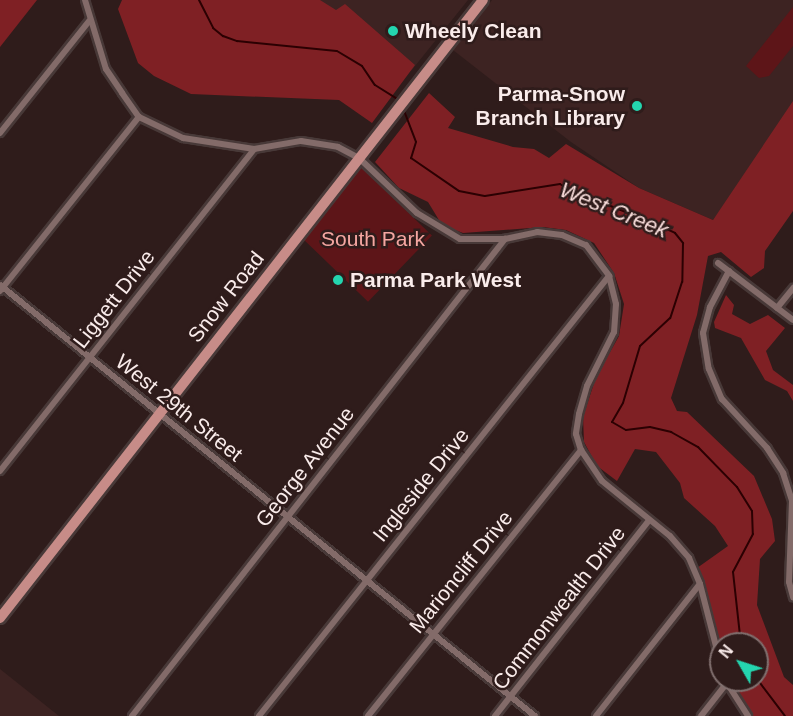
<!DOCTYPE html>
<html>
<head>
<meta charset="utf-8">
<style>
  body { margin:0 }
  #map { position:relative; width:793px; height:716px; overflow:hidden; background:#2f1c1b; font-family:Arial,sans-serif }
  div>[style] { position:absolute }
  .built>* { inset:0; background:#3d2322 }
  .green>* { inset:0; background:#5d1518; transform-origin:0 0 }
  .forest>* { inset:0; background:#7f2024 }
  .stream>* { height:2px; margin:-1px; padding:0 1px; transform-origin:1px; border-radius:1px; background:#2b0002 }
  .roads { filter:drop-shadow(2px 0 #483938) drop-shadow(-2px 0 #483938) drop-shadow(0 2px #483938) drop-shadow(0 -2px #483938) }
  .street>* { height:6px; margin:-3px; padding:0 3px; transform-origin:3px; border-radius:3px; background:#836b69 }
  .primary>* { height:10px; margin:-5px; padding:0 5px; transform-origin:5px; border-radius:5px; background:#c78c88 }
  .dots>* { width:16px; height:16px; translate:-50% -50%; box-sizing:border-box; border:3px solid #2f1c1b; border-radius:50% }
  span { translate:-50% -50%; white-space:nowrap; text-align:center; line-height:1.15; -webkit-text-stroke:5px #2f1c1b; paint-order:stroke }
  .poi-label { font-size:21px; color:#faeceb; font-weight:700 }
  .left { translate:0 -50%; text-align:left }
  .right { translate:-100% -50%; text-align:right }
  .park-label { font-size:21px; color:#f5a6a1 }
  .street-label { font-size:21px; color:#faeceb }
  .water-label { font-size:22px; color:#f9dddb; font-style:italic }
  .north { position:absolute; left:709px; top:632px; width:60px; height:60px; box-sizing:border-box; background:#2f1c1b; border:2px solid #806f6e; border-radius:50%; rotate:309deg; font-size:16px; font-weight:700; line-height:24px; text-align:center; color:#faeceb }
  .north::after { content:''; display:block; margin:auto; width:21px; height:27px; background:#24d5af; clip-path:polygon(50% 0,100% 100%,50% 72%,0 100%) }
</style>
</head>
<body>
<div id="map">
  <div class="built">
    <i style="clip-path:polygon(300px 0,468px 0,411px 71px)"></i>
    <i style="clip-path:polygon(492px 0,793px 0,793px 115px,713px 220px,639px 188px,571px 142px,453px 50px)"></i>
    <i style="clip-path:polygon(0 669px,59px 716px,0 716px)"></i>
  </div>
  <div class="green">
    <i style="clip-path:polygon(793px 7px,793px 46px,769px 76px,759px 78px,746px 66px)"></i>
    <i style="left:360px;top:166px;width:100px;height:92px;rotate:44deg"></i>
  </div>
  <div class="forest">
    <i style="clip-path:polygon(0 0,37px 0,0 47px)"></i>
    <i style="clip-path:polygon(122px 0,320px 0,336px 10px,345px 4px,415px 65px,372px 123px,339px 100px,191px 94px,154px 76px,138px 63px,118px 9px)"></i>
    <i style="clip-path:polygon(429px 93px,455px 117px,448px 128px,513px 147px,534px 149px,549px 158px,566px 144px,639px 188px,713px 220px,793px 101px,793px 211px,765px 251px,764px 268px,751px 277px,721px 252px,708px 256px,697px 315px,671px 398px,677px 411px,687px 412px,754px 476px,772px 519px,775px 541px,760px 559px,757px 605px,784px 677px,793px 685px,793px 716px,753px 716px,730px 683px,729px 680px,757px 680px,757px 644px,721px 644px,721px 650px,697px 568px,728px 546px,715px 526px,684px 498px,680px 483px,656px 452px,635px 449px,617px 481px,597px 466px,584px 442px,583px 417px,596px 377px,619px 336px,624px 304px,614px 273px,594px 243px,566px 230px,543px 227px,463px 233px,442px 225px,428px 202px,399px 188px,375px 162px)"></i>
    <i style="clip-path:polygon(726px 295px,734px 305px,732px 314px,750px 324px,768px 315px,785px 328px,766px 351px,773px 370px,793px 385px,793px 401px,787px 391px,765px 380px,741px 338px,715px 328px,714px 322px)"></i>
  </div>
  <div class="stream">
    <i style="left:199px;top:0;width:31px;rotate:63deg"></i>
    <i style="left:213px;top:28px;width:13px;rotate:39deg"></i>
    <i style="left:223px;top:36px;width:15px;rotate:20deg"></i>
    <i style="left:237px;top:41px;width:100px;rotate:5.7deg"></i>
    <i style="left:337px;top:51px;width:29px;rotate:31deg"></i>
    <i style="left:362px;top:66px;width:23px;rotate:56deg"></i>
    <i style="left:375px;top:85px;width:28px;rotate:32deg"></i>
    <i style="left:403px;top:108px;width:36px;rotate:69deg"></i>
    <i style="left:416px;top:142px;width:17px;rotate:107deg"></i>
    <i style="left:411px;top:158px;width:58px;rotate:34.5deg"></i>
    <i style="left:459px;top:191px;width:26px;rotate:11deg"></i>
    <i style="left:485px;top:196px;width:76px;rotate:-9.1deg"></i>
    <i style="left:560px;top:184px;width:33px;rotate:33deg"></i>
    <i style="left:588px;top:202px;width:20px;rotate:9deg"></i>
    <i style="left:608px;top:205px;width:52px;rotate:21.6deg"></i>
    <i style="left:656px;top:224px;width:21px;rotate:25deg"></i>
    <i style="left:675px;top:233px;width:13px;rotate:51deg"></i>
    <i style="left:683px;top:243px;width:39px;rotate:91deg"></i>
    <i style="left:682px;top:282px;width:38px;rotate:108deg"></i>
    <i style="left:670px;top:318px;width:41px;rotate:137deg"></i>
    <i style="left:640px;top:346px;width:59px;rotate:106.6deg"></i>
    <i style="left:623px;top:403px;width:22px;rotate:120deg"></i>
    <i style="left:612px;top:422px;width:16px;rotate:30deg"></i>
    <i style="left:626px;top:430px;width:24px;rotate:-7deg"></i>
    <i style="left:650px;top:427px;width:22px;rotate:13deg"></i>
    <i style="left:671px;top:432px;width:31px;rotate:29deg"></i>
    <i style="left:698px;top:447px;width:56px;rotate:45.7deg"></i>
    <i style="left:737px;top:487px;width:28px;rotate:58deg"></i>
    <i style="left:752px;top:511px;width:23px;rotate:88deg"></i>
    <i style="left:753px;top:534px;width:43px;rotate:117.8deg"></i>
    <i style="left:733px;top:572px;width:72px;rotate:83.7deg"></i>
    <i style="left:757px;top:679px;width:46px;rotate:52.9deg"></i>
  </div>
  <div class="roads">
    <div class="street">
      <i style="left:85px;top:0;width:72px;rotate:73.1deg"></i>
      <i style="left:106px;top:69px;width:29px;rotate:56deg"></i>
      <i style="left:122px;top:93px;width:29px;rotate:55deg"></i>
      <i style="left:139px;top:117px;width:49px;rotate:25.5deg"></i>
      <i style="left:183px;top:138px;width:72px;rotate:8.8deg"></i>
      <i style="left:254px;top:149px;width:48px;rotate:-9.7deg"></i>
      <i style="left:301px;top:141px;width:37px;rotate:9deg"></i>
      <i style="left:338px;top:147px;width:24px;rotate:28deg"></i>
      <i style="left:359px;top:158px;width:80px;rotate:43.5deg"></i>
      <i style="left:417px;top:213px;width:50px;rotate:31.2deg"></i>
      <i style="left:460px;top:239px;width:45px"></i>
      <i style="left:505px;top:239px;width:33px;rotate:-12deg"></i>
      <i style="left:537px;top:232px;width:25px;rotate:7deg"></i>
      <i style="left:562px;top:235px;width:26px;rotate:23deg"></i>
      <i style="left:586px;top:245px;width:39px;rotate:53deg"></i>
      <i style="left:609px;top:276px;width:29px;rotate:76deg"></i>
      <i style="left:616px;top:304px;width:28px;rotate:94deg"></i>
      <i style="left:614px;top:332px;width:60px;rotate:116.6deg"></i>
      <i style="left:587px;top:386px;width:29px;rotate:106deg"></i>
      <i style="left:579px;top:414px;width:20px;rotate:99deg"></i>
      <i style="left:576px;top:434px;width:17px;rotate:73deg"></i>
      <i style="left:581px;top:450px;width:37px;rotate:56deg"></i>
      <i style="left:602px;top:481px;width:87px;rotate:39deg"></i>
      <i style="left:670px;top:536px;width:29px;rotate:49deg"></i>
      <i style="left:689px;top:558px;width:28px;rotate:67deg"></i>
      <i style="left:700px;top:584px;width:85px;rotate:75.6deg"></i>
      <i style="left:0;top:133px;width:143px;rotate:-51.5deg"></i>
      <i style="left:718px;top:263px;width:94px;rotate:37.2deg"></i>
      <i style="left:729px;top:271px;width:41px;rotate:117.8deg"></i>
      <i style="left:710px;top:307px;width:27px;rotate:105deg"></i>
      <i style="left:703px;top:333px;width:36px;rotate:81deg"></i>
      <i style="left:709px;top:369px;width:33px;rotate:67deg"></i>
      <i style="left:722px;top:399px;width:67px;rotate:47.4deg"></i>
      <i style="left:767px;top:448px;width:30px;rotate:57deg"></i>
      <i style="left:783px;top:473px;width:29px;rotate:72deg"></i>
      <i style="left:792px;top:501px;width:81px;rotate:92.1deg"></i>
      <i style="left:789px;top:582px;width:16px;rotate:75deg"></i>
      <i style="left:0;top:285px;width:687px;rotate:38.86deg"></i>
      <i style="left:0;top:291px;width:223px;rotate:-51.4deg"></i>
      <i style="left:777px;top:308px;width:26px;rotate:-51deg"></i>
      <i style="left:0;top:471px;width:410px;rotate:-51.7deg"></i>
      <i style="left:725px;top:680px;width:43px;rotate:57.4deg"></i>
      <i style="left:132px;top:716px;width:606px;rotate:-51.98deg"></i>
      <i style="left:259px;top:716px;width:562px;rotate:-51.5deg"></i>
      <i style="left:368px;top:716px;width:341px;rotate:-51.3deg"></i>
      <i style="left:495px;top:716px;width:249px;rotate:-51.8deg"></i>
      <i style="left:596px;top:716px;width:168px;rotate:-51.8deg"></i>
      <i style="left:701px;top:716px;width:41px;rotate:-52deg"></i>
    </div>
    <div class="primary">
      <i style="left:0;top:618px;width:784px;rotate:-51.99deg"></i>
    </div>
  </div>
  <div class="dots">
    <i style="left:393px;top:31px;background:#24d5af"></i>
    <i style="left:637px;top:106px;background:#24d5af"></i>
    <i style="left:338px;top:280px;background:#24d5af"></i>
  </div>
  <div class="poi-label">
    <span class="left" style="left:405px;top:31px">Wheely Clean</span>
    <span class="right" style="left:625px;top:106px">Parma-Snow<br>Branch Library</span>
    <span class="left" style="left:350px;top:280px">Parma Park West</span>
  </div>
  <div class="park-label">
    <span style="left:373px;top:239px">South Park</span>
  </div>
  <div class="street-label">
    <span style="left:226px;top:297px;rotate:-52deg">Snow Road</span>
    <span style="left:114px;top:299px;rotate:-52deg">Liggett Drive</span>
    <span style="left:179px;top:408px;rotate:39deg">West 29th Street</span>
    <span style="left:305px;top:467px;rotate:-52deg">George Avenue</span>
    <span style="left:421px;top:485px;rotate:-51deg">Ingleside Drive</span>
    <span style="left:461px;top:572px;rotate:-51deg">Marioncliff Drive</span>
    <span style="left:559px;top:608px;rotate:-52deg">Commonwealth Drive</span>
  </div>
  <div class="water-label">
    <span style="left:614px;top:210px;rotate:22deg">West Creek</span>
  </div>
  <div class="north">N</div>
</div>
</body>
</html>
